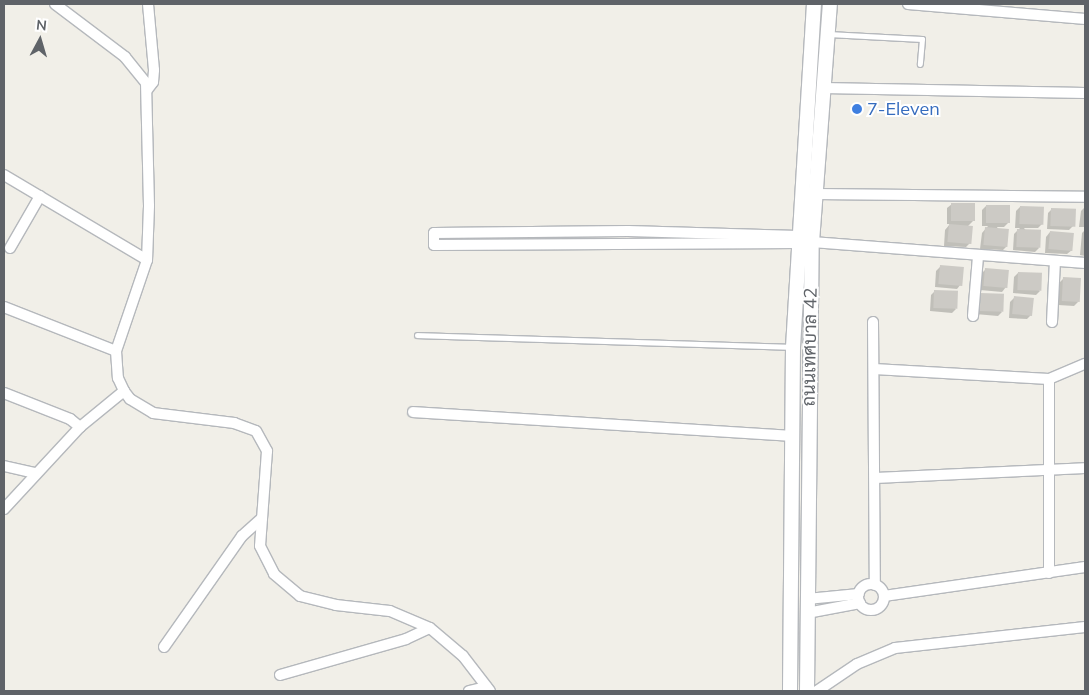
<!DOCTYPE html>
<html>
<head>
<meta charset="utf-8">
<style>
  body { margin:0 }
  #map { position:relative; width:1089px; height:695px; overflow:hidden; background:#f1efe8; font-family:Mulish,Sarabun,sans-serif }
  div>[style] { position:absolute }
  .shadow>* { inset:0; background:#0003 }
  .building>* { inset:0; background:#cccac5; transform-origin:0 0 }
  .roads { filter:drop-shadow(1px 0 #b5b8bc) drop-shadow(-1px 0 #b5b8bc) drop-shadow(0 1px #b5b8bc) drop-shadow(0 -1px #b5b8bc) }
  .service>* { height:5px; margin:-2.5px; padding:0 2.5px; transform-origin:2.5px; border-radius:2.5px; background:#fff }
  .minor>* { height:10px; margin:-5px; padding:0 5px; transform-origin:5px; border-radius:5px; background:#fff }
  .minor>.ring { margin:-5px; padding:0; box-sizing:content-box; background:none; border:10px solid #fff; border-radius:50% }
  .tertiary>* { height:14px; margin:-7px; padding:0 7px; transform-origin:7px; border-radius:7px; background:#fff }
  .dots>* { width:14px; height:14px; translate:-50% -50%; box-sizing:border-box; border:2px solid #fff; border-radius:50% }
  span { translate:-50% -50%; white-space:nowrap; text-align:center; line-height:1.15; -webkit-text-stroke:4px #fff; paint-order:stroke }
  .shop-label { font-size:18px; color:#366cbe }
  .left { translate:0 -50%; text-align:left }
  .street-label { font-size:18px; color:#5f6368 }
  .frame { position:absolute; inset:0; border:5px solid #5f6368; pointer-events:none }
  .north { position:absolute; left:15px; top:15px; width:50px; height:50px; -webkit-text-stroke:4px #fff; paint-order:stroke; rotate:6deg; font-size:14px; font-weight:700; line-height:20px; text-align:center; color:#5f6368 }
  .north::after { content:''; display:block; margin:auto; width:18px; height:22px; background:#5f6368; clip-path:polygon(50% 0,100% 100%,50% 72%,0 100%) }
</style>
</head>
<body>
<div id="map">
  <div class="shadow">
    <i style="clip-path:polygon(952px 204px,973px 221px,967px 227px,970px 243px,966px 247px,944px 246px,945px 230px,950px 224px,947px 224px,947px 208px)"></i>
    <i style="clip-path:polygon(986px 206px,1008px 223px,1004px 227px,997px 227px,1007px 246px,1003px 250px,980px 249px,982px 233px,988px 226px,982px 226px,982px 210px)"></i>
    <i style="clip-path:polygon(1020px 207px,1042px 224px,1038px 228px,1024px 228px,1039px 248px,1035px 252px,1013px 250px,1014px 234px,1020px 228px,1015px 228px,1016px 211px)"></i>
    <i style="clip-path:polygon(1085px 207px,1085px 227px,1079px 227px,1081px 211px)"></i>
    <i style="clip-path:polygon(1052px 209px,1073px 226px,1069px 230px,1047px 229px,1048px 213px)"></i>
    <i style="clip-path:polygon(1085px 230px,1085px 256px,1080px 255px,1082px 233px)"></i>
    <i style="clip-path:polygon(1050px 232px,1072px 250px,1067px 254px,1045px 253px,1046px 237px)"></i>
    <i style="clip-path:polygon(940px 267px,961px 284px,957px 289px,935px 287px,936px 271px)"></i>
    <i style="clip-path:polygon(985px 270px,1006px 287px,1002px 292px,980px 290px,981px 274px)"></i>
    <i style="clip-path:polygon(1018px 273px,1040px 291px,1036px 295px,1013px 293px,1014px 277px)"></i>
    <i style="clip-path:polygon(1064px 278px,1078px 302px,1074px 306px,1058px 305px,1060px 282px)"></i>
    <i style="clip-path:polygon(935px 291px,956px 309px,952px 313px,930px 311px,931px 295px)"></i>
    <i style="clip-path:polygon(980px 294px,1002px 312px,998px 316px,975px 314px,976px 298px)"></i>
    <i style="clip-path:polygon(1014px 298px,1031px 315px,1027px 319px,1009px 318px,1010px 302px)"></i>
  </div>
  <div class="building">
    <i style="left:951px;top:203px;width:24px;height:18px"></i>
    <i style="left:986px;top:205px;width:24px;height:18px"></i>
    <i style="left:1020px;top:206px;width:24px;height:18px;rotate:2deg"></i>
    <i style="left:1051px;top:208px;width:25px;height:18px;rotate:2deg"></i>
    <i style="left:949px;top:224px;width:24px;height:18px;rotate:5deg"></i>
    <i style="left:985px;top:227px;width:24px;height:18px;rotate:5deg"></i>
    <i style="left:1017px;top:229px;width:24px;height:18px;rotate:2deg"></i>
    <i style="left:1050px;top:231px;width:24px;height:18px;rotate:5deg"></i>
    <i style="left:940px;top:265px;width:24px;height:19px;rotate:5deg"></i>
    <i style="left:985px;top:268px;width:24px;height:18px;rotate:5deg"></i>
    <i style="left:1018px;top:272px;width:24px;height:18px;rotate:2deg"></i>
    <i style="left:1063px;top:277px;width:18px;height:24px;rotate:3deg"></i>
    <i style="left:934px;top:290px;width:24px;height:18px;rotate:2deg"></i>
    <i style="left:980px;top:293px;width:24px;height:18px;rotate:2deg"></i>
    <i style="left:1014px;top:296px;width:20px;height:18px;rotate:6deg"></i>
  </div>
  <div class="roads">
    <div class="service">
      <i style="left:828px;top:34px;width:94px;rotate:3deg"></i>
      <i style="left:922px;top:39px;width:25px;rotate:95deg"></i>
      <i style="left:417px;top:335px;width:376px;rotate:1.8deg"></i>
    </div>
    <div class="minor">
      <i style="left:55px;top:4px;width:88px;rotate:37.1deg"></i>
      <i style="left:125px;top:57px;width:33px;rotate:51deg"></i>
      <i style="left:146px;top:83px;width:123px;rotate:88.6deg"></i>
      <i style="left:149px;top:206px;width:54px;rotate:92.1deg"></i>
      <i style="left:147px;top:260px;width:96px;rotate:108.8deg"></i>
      <i style="left:116px;top:351px;width:27px;rotate:86deg"></i>
      <i style="left:118px;top:378px;width:14px;rotate:65deg"></i>
      <i style="left:124px;top:391px;width:10px;rotate:53deg"></i>
      <i style="left:130px;top:399px;width:27px;rotate:31deg"></i>
      <i style="left:153px;top:413px;width:82px;rotate:7deg"></i>
      <i style="left:234px;top:423px;width:23px;rotate:20deg"></i>
      <i style="left:256px;top:431px;width:23px;rotate:61deg"></i>
      <i style="left:267px;top:451px;width:95px;rotate:94.2deg"></i>
      <i style="left:260px;top:546px;width:31px;rotate:63deg"></i>
      <i style="left:274px;top:574px;width:34px;rotate:40deg"></i>
      <i style="left:300px;top:596px;width:37px;rotate:14deg"></i>
      <i style="left:336px;top:605px;width:54px;rotate:6.3deg"></i>
      <i style="left:390px;top:611px;width:43px;rotate:23deg"></i>
      <i style="left:430px;top:628px;width:43px;rotate:40.3deg"></i>
      <i style="left:463px;top:656px;width:44px;rotate:52.4deg"></i>
      <i style="left:908px;top:4px;width:178px;rotate:4.8deg"></i>
      <i style="left:823px;top:88px;width:262px;rotate:1.1deg"></i>
      <i style="left:147px;top:90px;width:10px;rotate:-53deg"></i>
      <i style="left:153px;top:82px;width:12px;rotate:-85deg"></i>
      <i style="left:154px;top:70px;width:66px;rotate:-95.2deg"></i>
      <i style="left:4px;top:175px;width:166px;rotate:30.7deg"></i>
      <i style="left:815px;top:194px;width:270px;rotate:0.6deg"></i>
      <i style="left:812px;top:242px;width:274px;rotate:4.4deg"></i>
      <i style="left:798px;top:243px;width:364px;rotate:179.7deg"></i>
      <i style="left:434px;top:245px;width:12px;rotate:-90deg"></i>
      <i style="left:434px;top:233px;width:194px;rotate:-0.6deg"></i>
      <i style="left:628px;top:231px;width:170px;rotate:1.7deg"></i>
      <i style="left:10px;top:248px;width:60px;rotate:-60deg"></i>
      <i style="left:4px;top:307px;width:120px;rotate:21.4deg"></i>
      <i style="left:973px;top:316px;width:60px;rotate:-85.2deg"></i>
      <i style="left:873px;top:322px;width:263px;rotate:89.6deg"></i>
      <i style="left:1052px;top:322px;width:61px;rotate:-87.2deg"></i>
      <i style="left:874px;top:369px;width:175px;rotate:3.3deg"></i>
      <i style="left:1049px;top:379px;width:39px;rotate:-23deg"></i>
      <i style="left:1049px;top:379px;width:194px;rotate:90deg"></i>
      <i style="left:4px;top:393px;width:71px;rotate:21.5deg"></i>
      <i style="left:70px;top:419px;width:13px;rotate:39deg"></i>
      <i style="left:413px;top:412px;width:380px;rotate:3.6deg"></i>
      <i style="left:4px;top:466px;width:31px;rotate:13deg"></i>
      <i style="left:875px;top:478px;width:210px;rotate:-2.7deg"></i>
      <i style="left:4px;top:509px;width:112px;rotate:-47.2deg"></i>
      <i style="left:80px;top:427px;width:57px;rotate:-39.3deg"></i>
      <i class="ring" style="left:858px;top:584px;width:16px;height:16px"></i>
      <i style="left:884px;top:596px;width:203px;rotate:-8.2deg"></i>
      <i style="left:807px;top:599px;width:52px;rotate:-5.5deg"></i>
      <i style="left:807px;top:613px;width:54px;rotate:-10.7deg"></i>
      <i style="left:164px;top:647px;width:136px;rotate:-54.9deg"></i>
      <i style="left:242px;top:536px;width:27px;rotate:-42deg"></i>
      <i style="left:280px;top:675px;width:131px;rotate:-15.9deg"></i>
      <i style="left:406px;top:639px;width:26px;rotate:-25deg"></i>
      <i style="left:469px;top:691px;width:18px;rotate:-13deg"></i>
      <i style="left:817px;top:691px;width:48px;rotate:-34deg"></i>
      <i style="left:857px;top:664px;width:41px;rotate:-22.8deg"></i>
      <i style="left:895px;top:648px;width:191px;rotate:-6.3deg"></i>
    </div>
    <div class="tertiary">
      <i style="left:790px;top:691px;width:344px;rotate:-89.5deg"></i>
      <i style="left:793px;top:347px;width:344px;rotate:-86.5deg"></i>
      <i style="left:807px;top:691px;width:449px;rotate:-89.4deg"></i>
      <i style="left:812px;top:242px;width:239px;rotate:-85.7deg"></i>
    </div>
  </div>
  <div class="dots">
    <i style="left:857px;top:109px;background:#3f7fe0"></i>
  </div>
  <div class="shop-label">
    <span class="left" style="left:867px;top:109px">7-Eleven</span>
  </div>
  <div class="street-label">
    <span style="left:810px;top:347px;rotate:-89deg">ถนนเทศบาล 42</span>
  </div>
  <div class="frame"></div>
  <div class="north">N</div>
</div>
</body>
</html>
